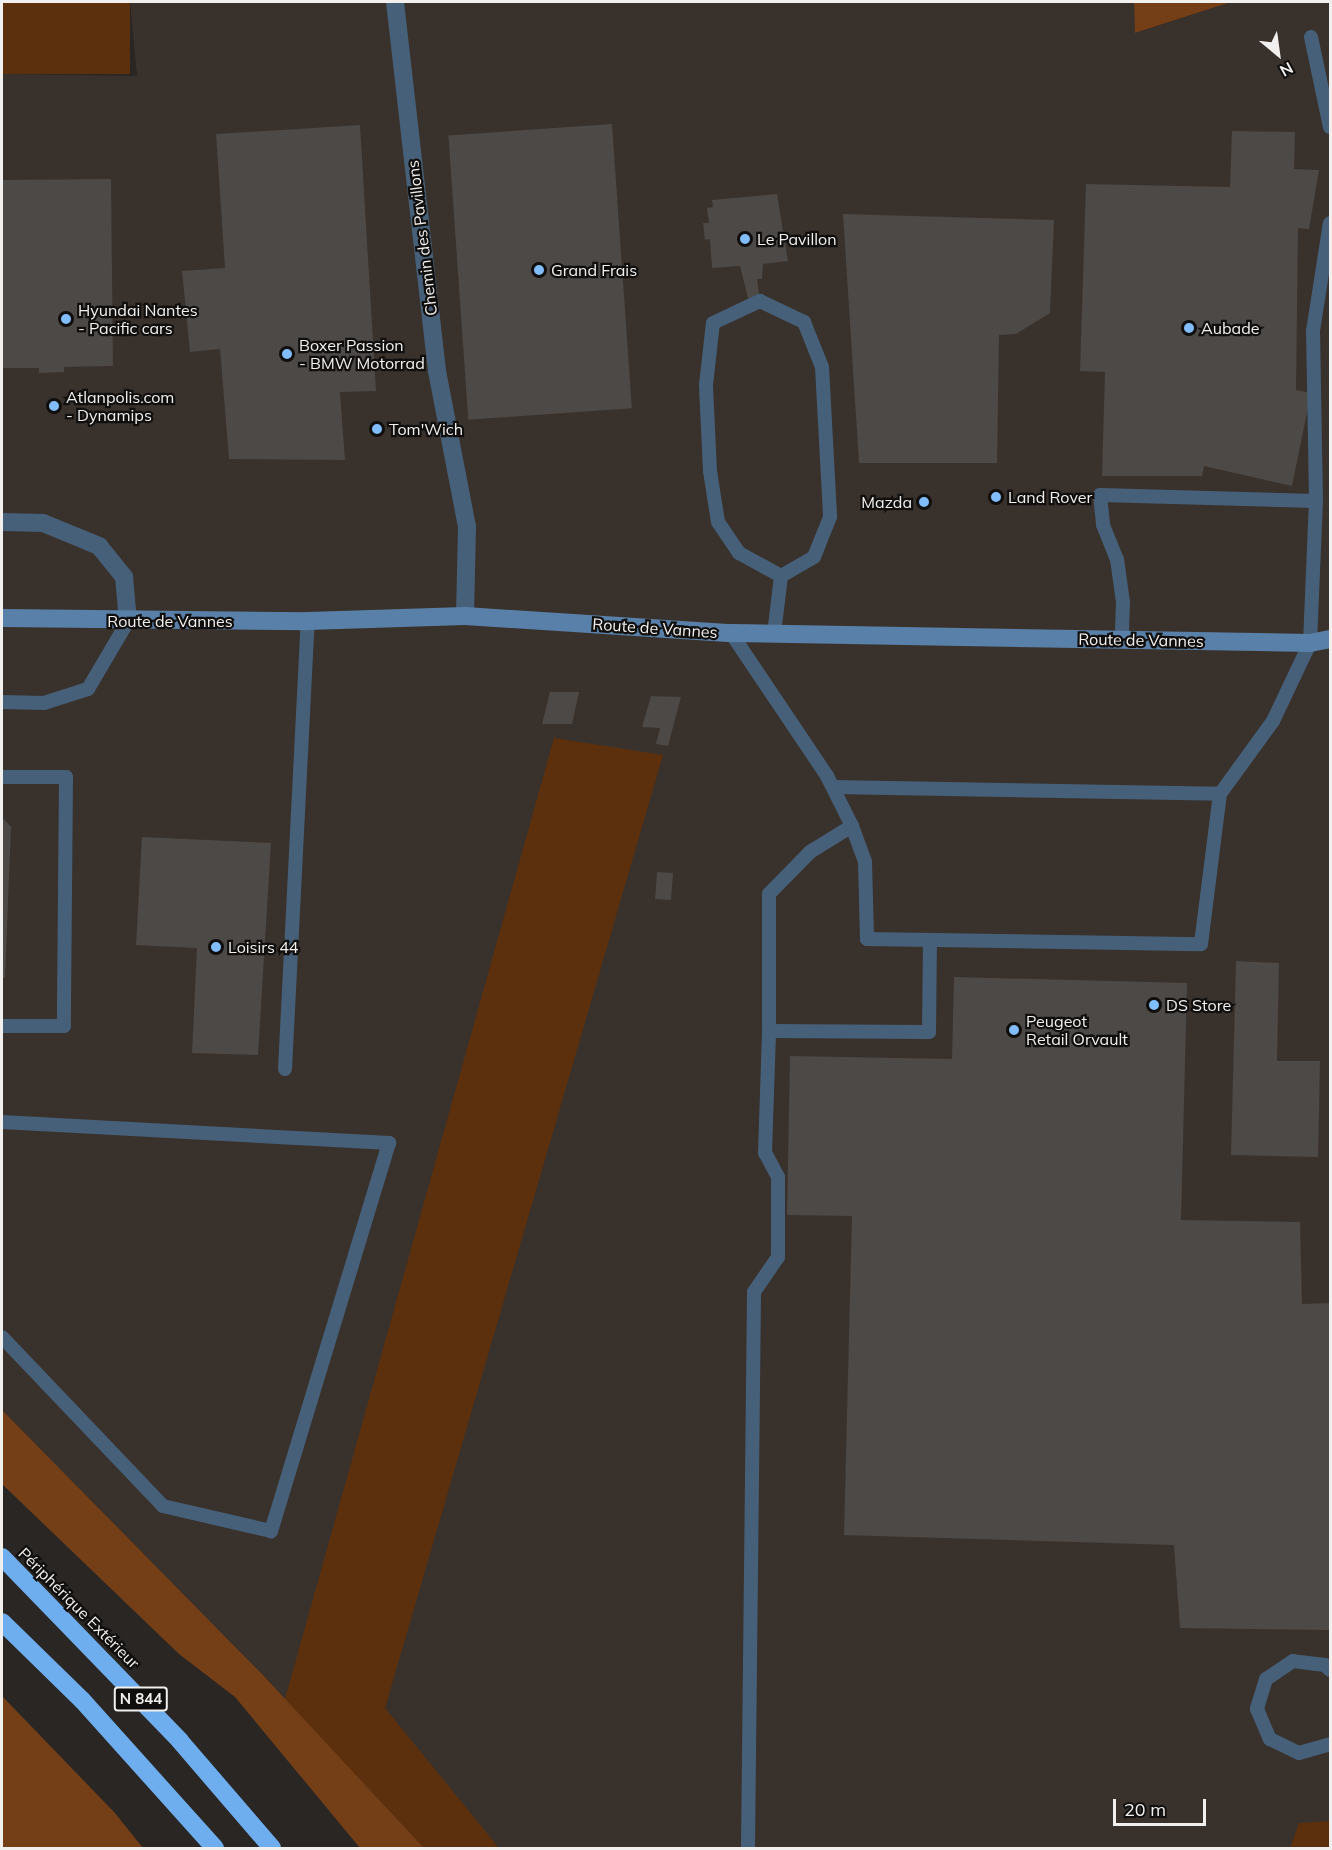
<!DOCTYPE html>
<html>
<head>
<meta charset="utf-8">
<style>
  body { margin:0 }
  #map { position:relative; width:1332px; height:1850px; overflow:hidden; background:#292624; font-family:Mulish,sans-serif }
  div>[style] { position:absolute }
  .built>* { inset:0; background:#39312c }
  .green>* { inset:0; background:#5d300d; transform-origin:0 0 }
  .forest>* { inset:0; background:#743f17 }
  .building>* { inset:0; background:#4c4947; transform-origin:0 0 }
  .lane>* { height:14px; margin:-7px; padding:0 7px; transform-origin:7px; border-radius:7px; background:#476079 }
  .street>* { height:18px; margin:-9px; padding:0 9px; transform-origin:9px; border-radius:9px; background:#476079 }
  .secondary>* { height:18px; margin:-9px; padding:0 9px; transform-origin:9px; border-radius:9px; background:#5880a8 }
  .highway>* { height:18px; margin:-9px; padding:0 9px; transform-origin:9px; border-radius:9px; background:#6faeee }
  .dots>* { width:16px; height:16px; translate:-50% -50%; box-sizing:border-box; border:3px solid #100f0e; border-radius:50% }
  span { translate:-50% -50%; white-space:nowrap; text-align:center; line-height:1.15; -webkit-text-stroke:4.5px #100f0e; paint-order:stroke }
  .shield-label span { padding:2px 4px; background:#100f0e; border:2px solid; border-radius:4px; -webkit-text-stroke-width:0 }
  .shield-label { font-size:15px; color:#f2f0ef; font-weight:700 }
  .street-label { font-size:16px; color:#f2f0ef }
  .poi-label { font-size:16px; color:#f2f0ef }
  .left { translate:0 -50%; text-align:left }
  .right { translate:-100% -50%; text-align:right }
  .frame { position:absolute; inset:0; border:3px solid #f2f0ef; pointer-events:none }
  .north { position:absolute; left:1248px; top:24px; width:60px; height:60px; -webkit-text-stroke:4px #100f0e; paint-order:stroke; rotate:151deg; font-size:16px; font-weight:700; line-height:24px; text-align:center; color:#f2f0ef }
  .north::after { content:''; display:block; margin:auto; width:21px; height:27px; background:#f2f0ef; clip-path:polygon(50% 0,100% 100%,50% 72%,0 100%) }
  .scale { position:absolute; left:1113px; top:1799px; width:93px; height:27px; box-sizing:border-box; border:3px solid #f2f0ef; border-top:0; padding-left:8px; font-size:18px; line-height:21px; white-space:nowrap; color:#f2f0ef; -webkit-text-stroke:4px #100f0e; paint-order:stroke }
</style>
</head>
<body>
<div id="map">
  <div class="built">
    <i style="clip-path:polygon(130px 2px,1134px 2px,1136px 33px,1231px 2px,1330px 2px,1330px 1848px,424px 1848px,262px 1674px,2px 1410px,2px 74px,137px 76px)"></i>
  </div>
  <div class="green">
    <i style="left:2px;top:2px;width:128px;height:72px"></i>
    <i style="clip-path:polygon(554px 738px,663px 755px,385px 1708px,499px 1848px,424px 1848px,285px 1699px)"></i>
    <i style="clip-path:polygon(1330px 1821px,1330px 1848px,1290px 1848px,1299px 1823px)"></i>
  </div>
  <div class="forest">
    <i style="clip-path:polygon(1134px 2px,1231px 2px,1135px 33px)"></i>
    <i style="clip-path:polygon(2px 1410px,262px 1674px,424px 1848px,360px 1848px,235px 1697px,179px 1654px,2px 1484px)"></i>
    <i style="clip-path:polygon(2px 1696px,114px 1812px,143px 1848px,2px 1848px)"></i>
  </div>
  <div class="building">
    <i style="left:612px;top:124px;width:285px;height:164px;rotate:86deg"></i>
    <i style="clip-path:polygon(360px 125px,376px 391px,340px 392px,345px 460px,229px 459px,220px 349px,190px 352px,182px 271px,225px 268px,216px 134px)"></i>
    <i style="clip-path:polygon(1232px 131px,1295px 132px,1294px 169px,1319px 170px,1309px 229px,1298px 228px,1296px 390px,1311px 393px,1292px 486px,1204px 466px,1202px 476px,1102px 476px,1105px 372px,1080px 371px,1086px 184px,1230px 187px)"></i>
    <i style="clip-path:polygon(111px 179px,113px 366px,64px 367px,64px 372px,39px 373px,39px 368px,2px 368px,2px 180px)"></i>
    <i style="clip-path:polygon(777px 194px,788px 261px,763px 264px,762px 279px,757px 279px,760px 301px,749px 302px,740px 266px,712px 268px,710px 239px,705px 240px,703px 223px,709px 223px,707px 208px,713px 207px,712px 200px)"></i>
    <i style="clip-path:polygon(843px 214px,1054px 220px,1050px 313px,1016px 334px,999px 335px,997px 463px,859px 463px)"></i>
    <i style="clip-path:polygon(550px 692px,579px 692px,572px 724px,542px 724px)"></i>
    <i style="clip-path:polygon(651px 696px,681px 697px,668px 746px,656px 744px,660px 728px,642px 727px)"></i>
    <i style="clip-path:polygon(2px 817px,11px 827px,5px 978px,2px 978px)"></i>
    <i style="clip-path:polygon(142px 837px,271px 843px,258px 1055px,192px 1053px,197px 948px,136px 945px)"></i>
    <i style="left:657px;top:872px;width:16px;height:27px;rotate:4deg"></i>
    <i style="clip-path:polygon(1236px 961px,1279px 963px,1277px 1061px,1320px 1061px,1318px 1157px,1231px 1155px)"></i>
    <i style="clip-path:polygon(954px 977px,1187px 983px,1181px 1220px,1300px 1222px,1302px 1304px,1330px 1303px,1330px 1630px,1180px 1628px,1174px 1545px,844px 1535px,852px 1216px,787px 1215px,790px 1056px,952px 1059px)"></i>
  </div>
  <div class="lane">
    <i style="left:1311px;top:37px;width:92px;rotate:78.1deg"></i>
    <i style="left:760px;top:301px;width:49px;rotate:25.5deg"></i>
    <i style="left:804px;top:322px;width:48px;rotate:68.2deg"></i>
    <i style="left:822px;top:367px;width:150px;rotate:86.9deg"></i>
    <i style="left:830px;top:517px;width:43px;rotate:111.8deg"></i>
    <i style="left:814px;top:557px;width:38px;rotate:150deg"></i>
    <i style="left:781px;top:576px;width:48px;rotate:-151.3deg"></i>
    <i style="left:739px;top:553px;width:37px;rotate:-124deg"></i>
    <i style="left:718px;top:522px;width:52px;rotate:-98.9deg"></i>
    <i style="left:710px;top:471px;width:86px;rotate:-92.7deg"></i>
    <i style="left:706px;top:385px;width:62px;rotate:-83.6deg"></i>
    <i style="left:713px;top:323px;width:52px;rotate:-25.1deg"></i>
    <i style="left:1316px;top:501px;width:170px;rotate:-91deg"></i>
    <i style="left:1313px;top:331px;width:109px;rotate:-81.1deg"></i>
    <i style="left:731px;top:633px;width:172px;rotate:56.1deg"></i>
    <i style="left:827px;top:776px;width:56px;rotate:63.4deg"></i>
    <i style="left:852px;top:826px;width:38px;rotate:70deg"></i>
    <i style="left:865px;top:862px;width:77px;rotate:88.5deg"></i>
    <i style="left:867px;top:939px;width:334px;rotate:0.9deg"></i>
    <i style="left:1201px;top:944px;width:151px;rotate:-82.8deg"></i>
    <i style="left:1220px;top:794px;width:90px;rotate:-54deg"></i>
    <i style="left:1273px;top:721px;width:86px;rotate:-64.6deg"></i>
    <i style="left:1310px;top:643px;width:142px;rotate:-87.6deg"></i>
    <i style="left:1316px;top:501px;width:216px;rotate:-178.4deg"></i>
    <i style="left:1100px;top:495px;width:30px;rotate:84deg"></i>
    <i style="left:1103px;top:525px;width:37px;rotate:68deg"></i>
    <i style="left:1117px;top:559px;width:43px;rotate:82.1deg"></i>
    <i style="left:1123px;top:602px;width:38px;rotate:92deg"></i>
    <i style="left:774px;top:634px;width:58px;rotate:-83.1deg"></i>
    <i style="left:2px;top:702px;width:42px;rotate:1.4deg"></i>
    <i style="left:44px;top:703px;width:46px;rotate:-17.7deg"></i>
    <i style="left:88px;top:689px;width:79px;rotate:-59.5deg"></i>
    <i style="left:2px;top:777px;width:64px"></i>
    <i style="left:66px;top:777px;width:249px;rotate:90.5deg"></i>
    <i style="left:64px;top:1026px;width:62px;rotate:180deg"></i>
    <i style="left:833px;top:787px;width:387px;rotate:1deg"></i>
    <i style="left:852px;top:826px;width:49px;rotate:148.2deg"></i>
    <i style="left:810px;top:852px;width:59px;rotate:134.3deg"></i>
    <i style="left:769px;top:894px;width:137px;rotate:90deg"></i>
    <i style="left:769px;top:1031px;width:160px;rotate:0.4deg"></i>
    <i style="left:929px;top:1032px;width:91px;rotate:-89.4deg"></i>
    <i style="left:285px;top:1069px;width:449px;rotate:-87.1deg"></i>
    <i style="left:2px;top:1122px;width:388px;rotate:3.1deg"></i>
    <i style="left:389px;top:1143px;width:406px;rotate:106.9deg"></i>
    <i style="left:271px;top:1531px;width:111px;rotate:-167deg"></i>
    <i style="left:163px;top:1506px;width:233px;rotate:-133.6deg"></i>
    <i style="left:1330px;top:1670px;width:7px;rotate:-135deg"></i>
    <i style="left:1325px;top:1665px;width:32px;rotate:-173deg"></i>
    <i style="left:1293px;top:1661px;width:32px;rotate:146deg"></i>
    <i style="left:1266px;top:1679px;width:31px;rotate:107deg"></i>
    <i style="left:1257px;top:1709px;width:33px;rotate:67deg"></i>
    <i style="left:1270px;top:1739px;width:32px;rotate:26deg"></i>
    <i style="left:1299px;top:1753px;width:32px;rotate:-16deg"></i>
    <i style="left:748px;top:1848px;width:556px;rotate:-89.38deg"></i>
    <i style="left:754px;top:1292px;width:42px;rotate:-55.6deg"></i>
    <i style="left:778px;top:1257px;width:80px;rotate:-90deg"></i>
    <i style="left:778px;top:1177px;width:27px;rotate:-118deg"></i>
    <i style="left:765px;top:1153px;width:122px;rotate:-88.1deg"></i>
  </div>
  <div class="street">
    <i style="left:395px;top:2px;width:371px;rotate:83.5deg"></i>
    <i style="left:437px;top:371px;width:159px;rotate:79.1deg"></i>
    <i style="left:467px;top:527px;width:89px;rotate:91.3deg"></i>
    <i style="left:2px;top:522px;width:41px;rotate:1.4deg"></i>
    <i style="left:43px;top:523px;width:61px;rotate:22.3deg"></i>
    <i style="left:99px;top:546px;width:40px;rotate:51deg"></i>
    <i style="left:124px;top:577px;width:44px;rotate:84.8deg"></i>
  </div>
  <div class="secondary">
    <i style="left:2px;top:618px;width:306px;rotate:0.6deg"></i>
    <i style="left:308px;top:621px;width:157px;rotate:-1.8deg"></i>
    <i style="left:465px;top:616px;width:267px;rotate:3.7deg"></i>
    <i style="left:731px;top:633px;width:579px;rotate:0.99deg"></i>
    <i style="left:1310px;top:643px;width:20px;rotate:-11deg"></i>
  </div>
  <div class="highway">
    <i style="left:2px;top:1557px;width:256px;rotate:45.9deg"></i>
    <i style="left:180px;top:1741px;width:141px;rotate:49.3deg"></i>
    <i style="left:2px;top:1622px;width:112px;rotate:44.3deg"></i>
    <i style="left:82px;top:1700px;width:199px;rotate:48.1deg"></i>
  </div>
  <div class="dots">
    <i style="left:745px;top:239px;background:#80bdfa"></i>
    <i style="left:539px;top:270px;background:#80bdfa"></i>
    <i style="left:66px;top:319px;background:#80bdfa"></i>
    <i style="left:1189px;top:328px;background:#80bdfa"></i>
    <i style="left:287px;top:354px;background:#80bdfa"></i>
    <i style="left:54px;top:406px;background:#80bdfa"></i>
    <i style="left:377px;top:429px;background:#80bdfa"></i>
    <i style="left:996px;top:497px;background:#80bdfa"></i>
    <i style="left:924px;top:502px;background:#80bdfa"></i>
    <i style="left:216px;top:947px;background:#80bdfa"></i>
    <i style="left:1154px;top:1005px;background:#80bdfa"></i>
    <i style="left:1014px;top:1030px;background:#80bdfa"></i>
  </div>
  <div class="shield-label">
    <span style="left:141px;top:1699px">N 844</span>
  </div>
  <div class="street-label">
    <span style="left:422px;top:238px;rotate:-97deg">Chemin des Pavillons</span>
    <span style="left:170px;top:621px">Route de Vannes</span>
    <span style="left:655px;top:628px;rotate:4deg">Route de Vannes</span>
    <span style="left:1141px;top:640px;rotate:1deg">Route de Vannes</span>
    <span style="left:79px;top:1608px;rotate:45deg">Périphérique Extérieur</span>
  </div>
  <div class="poi-label">
    <span class="left" style="left:757px;top:239px">Le Pavillon</span>
    <span class="left" style="left:551px;top:270px">Grand Frais</span>
    <span class="left" style="left:78px;top:319px">Hyundai Nantes<br>- Pacific cars</span>
    <span class="left" style="left:1201px;top:328px">Aubade</span>
    <span class="left" style="left:299px;top:354px">Boxer Passion<br>- BMW Motorrad</span>
    <span class="left" style="left:66px;top:406px">Atlanpolis.com<br>- Dynamips</span>
    <span class="left" style="left:389px;top:429px">Tom'Wich</span>
    <span class="left" style="left:1008px;top:497px">Land Rover</span>
    <span class="right" style="left:912px;top:502px">Mazda</span>
    <span class="left" style="left:228px;top:947px">Loisirs 44</span>
    <span class="left" style="left:1166px;top:1005px">DS Store</span>
    <span class="left" style="left:1026px;top:1030px">Peugeot<br>Retail Orvault</span>
  </div>
  <div class="frame"></div>
  <div class="north">N</div>
  <div class="scale">20 m</div>
</div>
</body>
</html>
